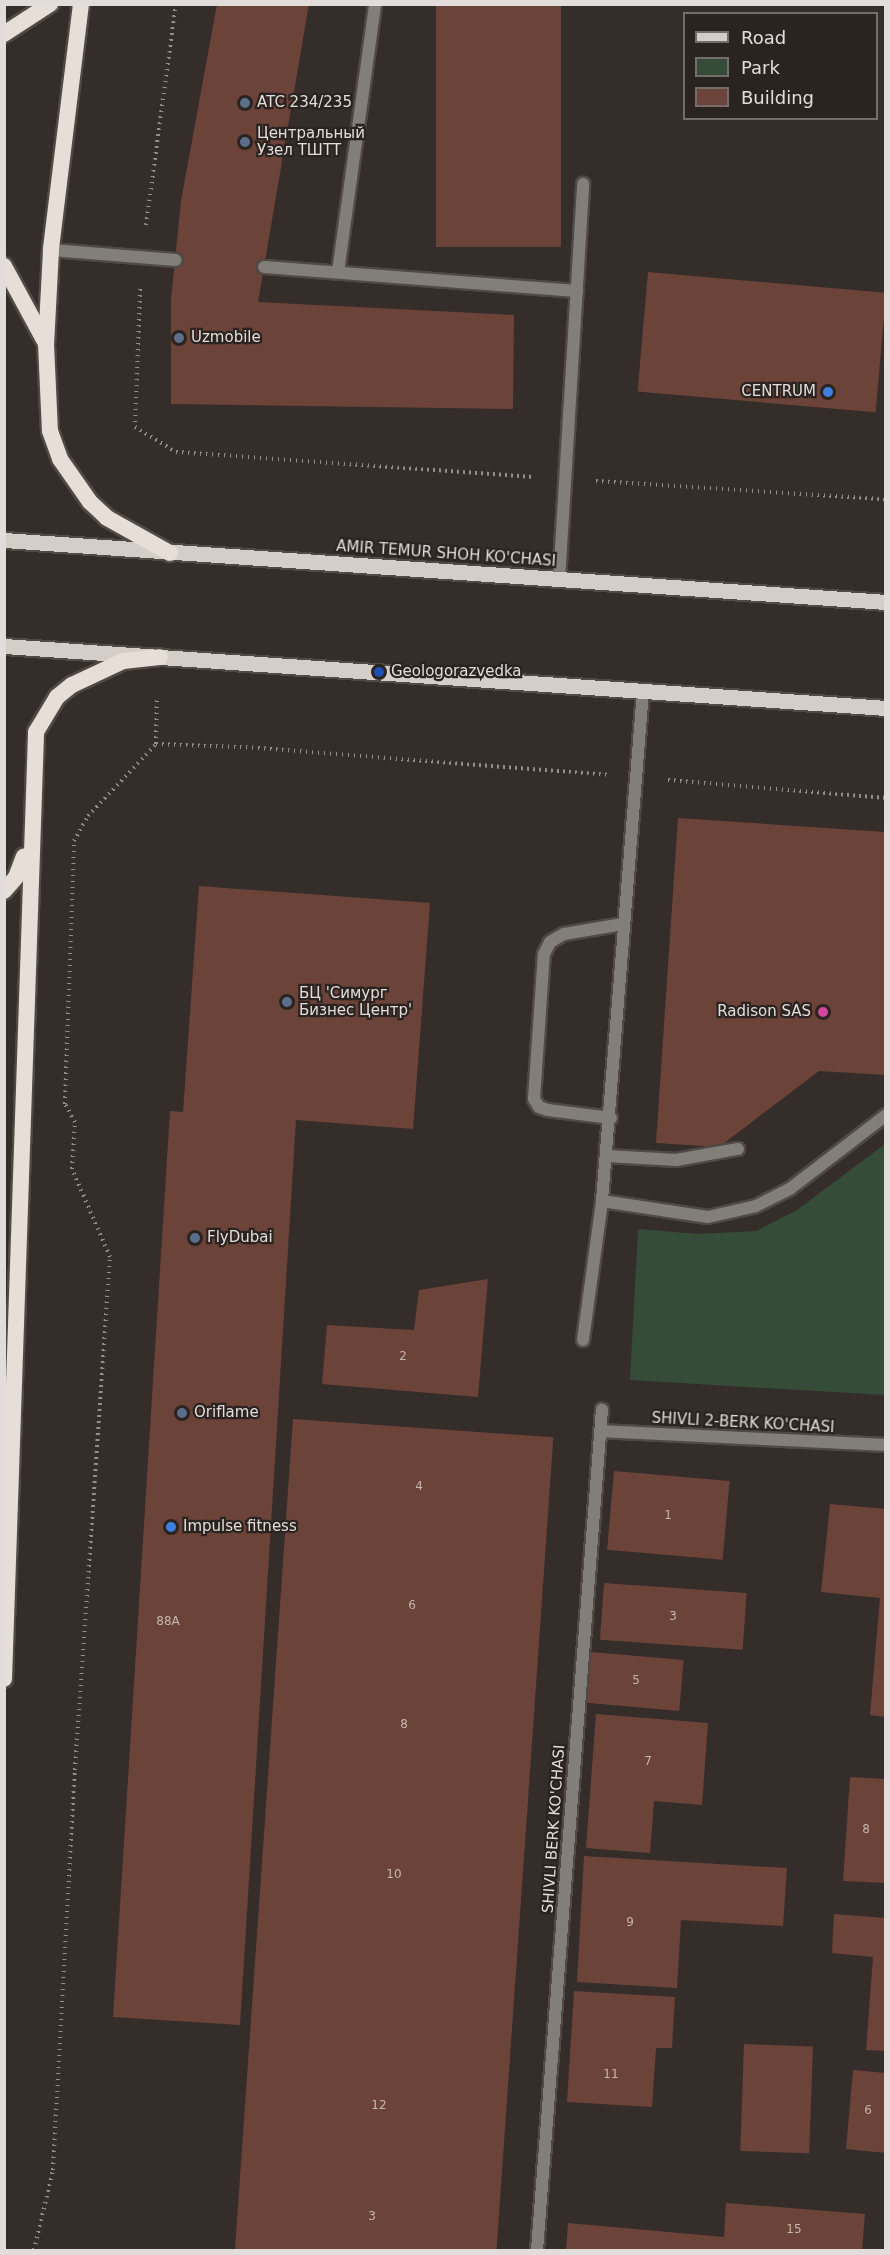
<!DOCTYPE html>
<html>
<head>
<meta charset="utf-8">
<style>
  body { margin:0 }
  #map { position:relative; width:890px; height:2255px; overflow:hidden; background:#352d29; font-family:"DejaVu Sans",sans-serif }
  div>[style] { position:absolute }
  .green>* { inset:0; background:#354c39 }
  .building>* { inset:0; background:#6b4338; transform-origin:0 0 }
  .path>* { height:4px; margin-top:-2px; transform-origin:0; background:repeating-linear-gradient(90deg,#948d8a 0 1.5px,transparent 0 6px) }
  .roads { filter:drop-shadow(2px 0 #514945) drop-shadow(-2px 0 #514945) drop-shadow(0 2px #514945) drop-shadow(0 -2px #514945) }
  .service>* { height:12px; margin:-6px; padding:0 6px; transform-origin:6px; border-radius:6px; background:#827f7b }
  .minor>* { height:12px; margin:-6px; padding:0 6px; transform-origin:6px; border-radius:6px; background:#827f7b }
  .primary>* { height:15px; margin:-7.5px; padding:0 7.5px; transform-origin:7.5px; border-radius:7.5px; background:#d5cec8 }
  .trunk>* { height:16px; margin:-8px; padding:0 8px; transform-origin:8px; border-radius:8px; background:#e6ded7 }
  .dots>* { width:16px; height:16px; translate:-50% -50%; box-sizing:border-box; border:3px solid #2b2320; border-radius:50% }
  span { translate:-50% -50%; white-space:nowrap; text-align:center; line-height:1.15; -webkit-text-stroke:4.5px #2b2320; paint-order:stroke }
  .number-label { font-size:12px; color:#c4b6b2 }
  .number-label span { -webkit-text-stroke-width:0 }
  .poi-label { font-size:15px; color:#e2ddda }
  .left { translate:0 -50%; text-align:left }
  .right { translate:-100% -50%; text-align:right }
  .street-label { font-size:15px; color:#e2ddda }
  .frame { position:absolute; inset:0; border:6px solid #e2ddda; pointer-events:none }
  .legend { position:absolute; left:683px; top:12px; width:195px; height:108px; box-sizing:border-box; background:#2b2320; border:2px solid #746d6a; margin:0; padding:8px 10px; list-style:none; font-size:18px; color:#e2ddda }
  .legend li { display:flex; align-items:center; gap:12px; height:30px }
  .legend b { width:30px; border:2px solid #746d6a }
</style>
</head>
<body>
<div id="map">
  <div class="green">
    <i style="clip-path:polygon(885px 1144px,885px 1395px,630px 1380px,638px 1229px,698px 1234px,756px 1231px,797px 1210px)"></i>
  </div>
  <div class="building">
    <i style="clip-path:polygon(217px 4px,309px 4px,258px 302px,514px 315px,513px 409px,171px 404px,171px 300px,181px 201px)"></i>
    <i style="left:436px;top:4px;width:125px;height:243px"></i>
    <i style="left:648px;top:272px;width:239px;height:120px;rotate:5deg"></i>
    <i style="clip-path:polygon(678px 818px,886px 832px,886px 1075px,819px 1071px,719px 1147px,656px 1143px)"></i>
    <i style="clip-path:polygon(199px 886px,430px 903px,413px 1129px,296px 1120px,240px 2025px,113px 2017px,170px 1111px,183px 1112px)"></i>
    <i style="clip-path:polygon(488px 1279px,478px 1397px,322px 1384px,327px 1325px,414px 1330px,419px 1290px)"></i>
    <i style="left:293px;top:1419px;width:261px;height:833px;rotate:4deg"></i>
    <i style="left:614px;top:1471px;width:116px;height:79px;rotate:5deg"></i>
    <i style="clip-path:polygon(830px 1504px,886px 1509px,886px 1717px,870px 1715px,880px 1598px,821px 1592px)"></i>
    <i style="left:604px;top:1583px;width:143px;height:57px;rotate:4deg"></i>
    <i style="left:591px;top:1652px;width:93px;height:51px;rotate:5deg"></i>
    <i style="clip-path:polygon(596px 1714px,708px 1723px,702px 1805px,654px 1801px,650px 1853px,586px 1848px)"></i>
    <i style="clip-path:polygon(850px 1777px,886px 1779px,886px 1883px,843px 1881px)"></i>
    <i style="clip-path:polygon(584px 1856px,787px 1868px,783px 1926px,681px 1920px,677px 1988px,577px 1982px)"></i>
    <i style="clip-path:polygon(834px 1914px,886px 1918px,886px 2051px,866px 2050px,873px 1957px,832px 1953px)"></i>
    <i style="clip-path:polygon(574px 1991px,675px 1997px,672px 2048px,656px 2048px,652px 2107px,567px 2102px)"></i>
    <i style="left:744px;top:2044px;width:69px;height:107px;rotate:2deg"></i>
    <i style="clip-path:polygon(853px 2070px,886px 2073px,886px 2153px,846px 2149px)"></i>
    <i style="clip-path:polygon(726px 2203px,865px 2214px,862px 2250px,566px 2250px,568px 2223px,724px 2237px)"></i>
  </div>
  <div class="path">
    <i style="left:146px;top:225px;width:223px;rotate:-82.3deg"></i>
    <i style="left:140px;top:289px;width:138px;rotate:92.1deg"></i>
    <i style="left:135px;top:427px;width:48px;rotate:31.4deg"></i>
    <i style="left:176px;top:452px;width:359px;rotate:4deg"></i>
    <i style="left:596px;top:481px;width:291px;rotate:3.6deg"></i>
    <i style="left:156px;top:744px;width:102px;rotate:2.2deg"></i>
    <i style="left:258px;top:748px;width:350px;rotate:4.4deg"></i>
    <i style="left:668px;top:780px;width:219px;rotate:4.7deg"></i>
    <i style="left:34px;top:2250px;width:82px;rotate:-76.6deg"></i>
    <i style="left:53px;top:2170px;width:401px;rotate:-86.9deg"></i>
    <i style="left:75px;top:1770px;width:514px;rotate:-86.1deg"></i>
    <i style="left:110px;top:1257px;width:96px;rotate:-113.4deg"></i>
    <i style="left:72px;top:1169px;width:47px;rotate:-86.3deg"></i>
    <i style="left:75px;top:1122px;width:21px;rotate:-119deg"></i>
    <i style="left:65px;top:1104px;width:263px;rotate:-88deg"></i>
    <i style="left:74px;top:841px;width:29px;rotate:-61deg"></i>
    <i style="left:88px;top:816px;width:99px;rotate:-46.6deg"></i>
    <i style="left:156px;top:744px;width:45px;rotate:-88.7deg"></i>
  </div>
  <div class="roads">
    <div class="service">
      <i style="left:51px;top:250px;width:125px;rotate:4.6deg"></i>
      <i style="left:264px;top:267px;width:314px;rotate:4.4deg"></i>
      <i style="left:338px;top:272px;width:271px;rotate:-82.1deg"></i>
      <i style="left:559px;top:580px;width:397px;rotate:-86.5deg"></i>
      <i style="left:643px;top:691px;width:512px;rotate:94.6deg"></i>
      <i style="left:602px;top:1201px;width:107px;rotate:8.6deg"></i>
      <i style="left:708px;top:1217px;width:49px;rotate:-12.9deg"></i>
      <i style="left:756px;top:1206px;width:39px;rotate:-27deg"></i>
      <i style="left:791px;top:1188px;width:120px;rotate:-37.5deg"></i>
      <i style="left:611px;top:1118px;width:64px;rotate:-172.8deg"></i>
      <i style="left:548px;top:1110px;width:9px;rotate:-162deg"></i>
      <i style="left:539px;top:1107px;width:9px;rotate:-122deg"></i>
      <i style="left:534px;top:1099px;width:145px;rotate:-86.1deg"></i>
      <i style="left:544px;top:954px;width:13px;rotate:-63deg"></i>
      <i style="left:550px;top:942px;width:16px;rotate:-30deg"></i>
      <i style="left:564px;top:934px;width:60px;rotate:-9.6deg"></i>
      <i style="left:607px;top:1156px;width:69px;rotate:3.3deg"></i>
      <i style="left:676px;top:1160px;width:63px;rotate:-10.1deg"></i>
      <i style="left:583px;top:1340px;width:140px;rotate:-82.2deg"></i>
    </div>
    <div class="minor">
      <i style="left:600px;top:1431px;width:286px;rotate:2.8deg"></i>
      <i style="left:537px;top:2250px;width:843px;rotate:-85.58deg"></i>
    </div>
    <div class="primary">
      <i style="left:4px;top:540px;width:884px;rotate:4.02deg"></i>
      <i style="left:4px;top:646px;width:884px;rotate:4.02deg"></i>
    </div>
    <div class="trunk">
      <i style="left:81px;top:4px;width:248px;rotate:97deg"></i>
      <i style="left:51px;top:250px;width:94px;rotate:93deg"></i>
      <i style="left:46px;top:344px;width:87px;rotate:87.4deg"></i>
      <i style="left:50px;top:431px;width:30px;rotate:70deg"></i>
      <i style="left:60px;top:459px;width:52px;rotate:55.1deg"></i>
      <i style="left:90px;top:502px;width:23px;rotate:43deg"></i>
      <i style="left:107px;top:518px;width:72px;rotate:29.1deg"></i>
      <i style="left:4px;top:34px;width:55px;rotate:-33.1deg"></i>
      <i style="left:4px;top:266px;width:84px;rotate:61.6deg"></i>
      <i style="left:4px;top:891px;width:18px;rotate:-49deg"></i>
      <i style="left:16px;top:877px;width:22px;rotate:-69deg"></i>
      <i style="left:4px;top:1679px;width:948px;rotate:-88.06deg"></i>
      <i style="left:36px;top:732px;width:41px;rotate:-59deg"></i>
      <i style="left:57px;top:697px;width:19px;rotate:-39deg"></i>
      <i style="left:72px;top:685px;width:56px;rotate:-25.2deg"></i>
      <i style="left:123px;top:661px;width:37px;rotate:-6deg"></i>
    </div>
  </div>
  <div class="dots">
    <i style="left:245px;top:103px;background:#5c6f8a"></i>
    <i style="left:245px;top:142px;background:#5c6f8a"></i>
    <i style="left:179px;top:338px;background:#5c6f8a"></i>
    <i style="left:828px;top:392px;background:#3f7fe0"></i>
    <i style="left:379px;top:672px;background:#1a4fb4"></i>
    <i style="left:287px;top:1002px;background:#5c6f8a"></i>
    <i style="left:823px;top:1012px;background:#d1479c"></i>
    <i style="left:195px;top:1238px;background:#5c6f8a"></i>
    <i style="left:182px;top:1413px;background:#5c6f8a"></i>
    <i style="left:171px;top:1527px;background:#3f7fe0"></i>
  </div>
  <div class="number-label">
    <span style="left:403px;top:1357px">2</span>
    <span style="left:419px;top:1487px">4</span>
    <span style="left:668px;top:1516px">1</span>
    <span style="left:412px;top:1606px">6</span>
    <span style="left:673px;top:1617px">3</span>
    <span style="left:168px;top:1622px">88A</span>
    <span style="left:636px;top:1681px">5</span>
    <span style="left:404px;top:1725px">8</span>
    <span style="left:648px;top:1762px">7</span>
    <span style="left:866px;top:1830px">8</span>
    <span style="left:394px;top:1875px">10</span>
    <span style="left:630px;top:1923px">9</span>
    <span style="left:611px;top:2075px">11</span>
    <span style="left:379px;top:2106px">12</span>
    <span style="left:868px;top:2111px">6</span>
    <span style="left:372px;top:2217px">3</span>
    <span style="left:794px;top:2230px">15</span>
  </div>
  <div class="poi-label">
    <span class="left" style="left:257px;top:103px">ATC 234/235</span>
    <span class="left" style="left:257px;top:142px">Центральный<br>Узел ТШТТ</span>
    <span class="left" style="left:191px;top:338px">Uzmobile</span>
    <span class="right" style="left:816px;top:392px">CENTRUM</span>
    <span class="left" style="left:391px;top:672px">Geologorazvedka</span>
    <span class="left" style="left:299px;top:1002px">БЦ 'Симург<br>Бизнес Центр'</span>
    <span class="right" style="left:811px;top:1012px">Radison SAS</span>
    <span class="left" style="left:207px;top:1238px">FlyDubai</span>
    <span class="left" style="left:194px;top:1413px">Oriflame</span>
    <span class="left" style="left:183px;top:1527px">Impulse fitness</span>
  </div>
  <div class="street-label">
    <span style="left:446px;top:554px;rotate:4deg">AMIR TEMUR SHOH KO'CHASI</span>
    <span style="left:743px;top:1423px;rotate:3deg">SHIVLI 2-BERK KO'CHASI</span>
    <span style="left:554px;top:1829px;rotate:-86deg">SHIVLI BERK KO'CHASI</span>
  </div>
  <div class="frame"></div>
  <ul class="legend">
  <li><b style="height:8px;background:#d5cec8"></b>Road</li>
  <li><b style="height:16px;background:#354c39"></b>Park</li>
  <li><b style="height:16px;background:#6b4338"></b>Building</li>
  </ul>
</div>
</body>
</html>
